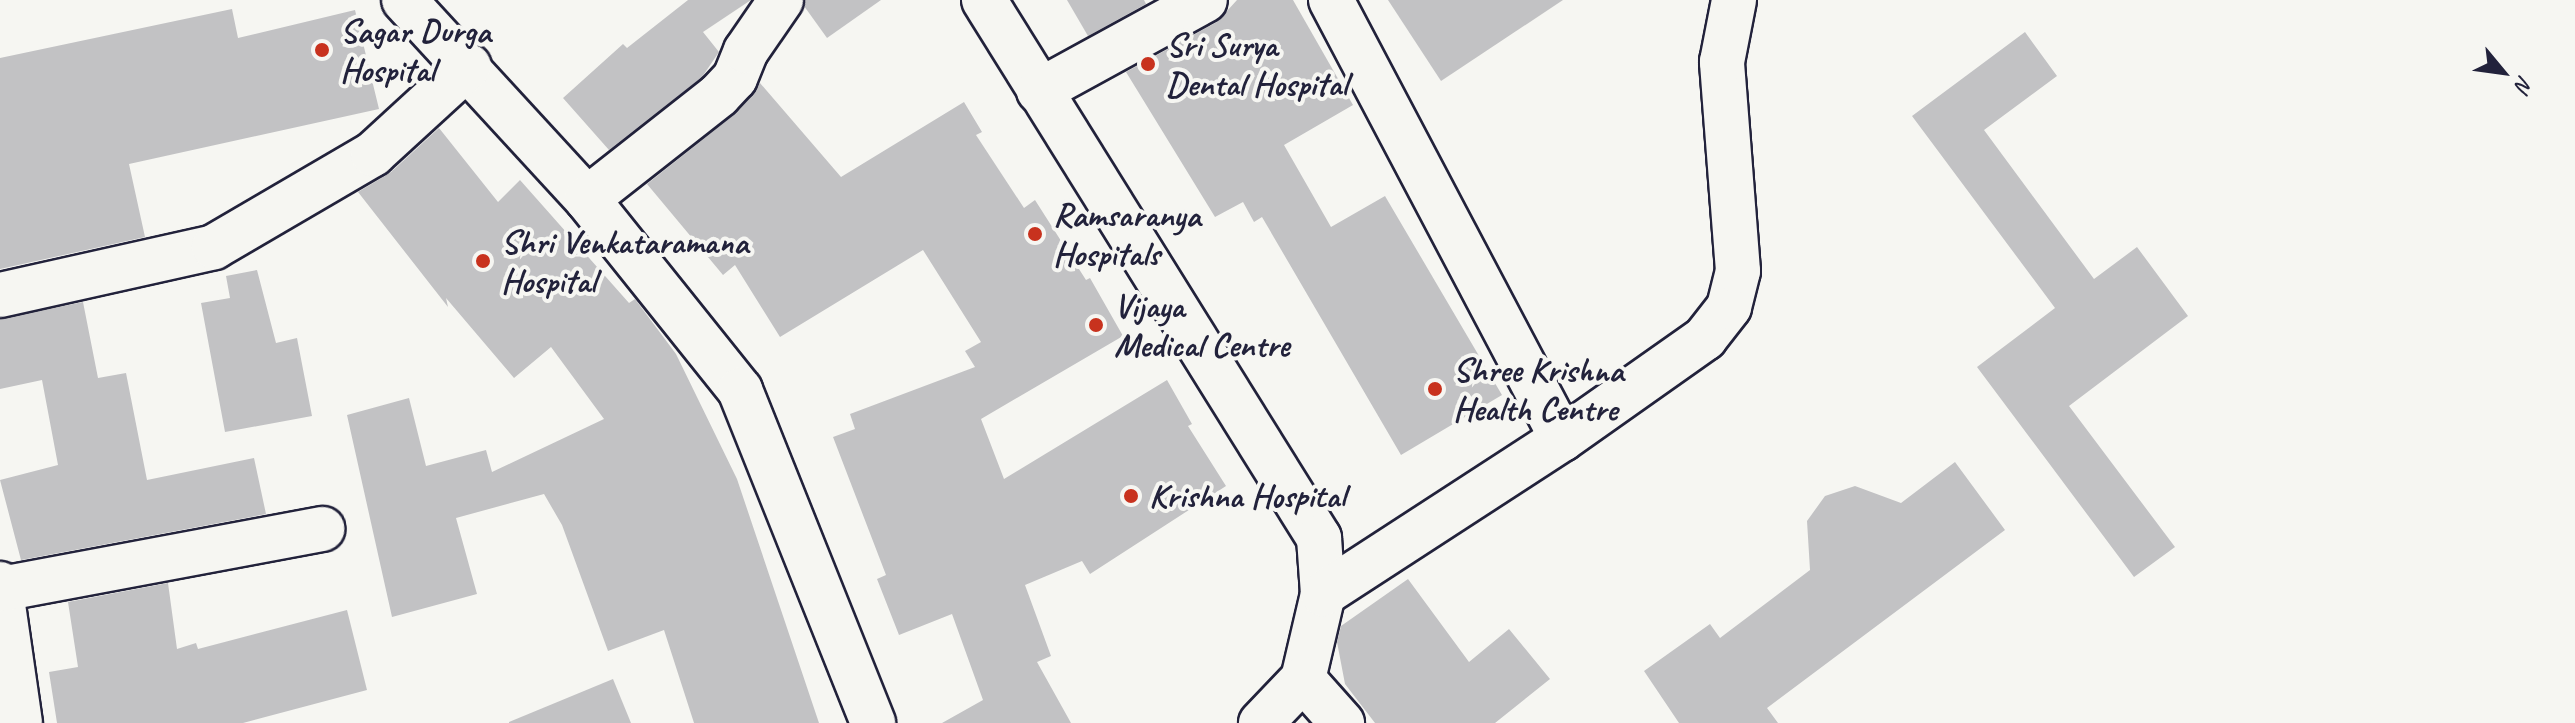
<!DOCTYPE html>
<html>
<head>
<meta charset="utf-8">
<style>
  body { margin:0 }
  #map { position:relative; width:2575px; height:723px; overflow:hidden; background:#f6f6f2; font-family:Caveat,sans-serif }
  div>[style] { position:absolute }
  .building>* { inset:0; background:#c2c2c4 }
  .roads { filter:drop-shadow(2px 0 #22223b) drop-shadow(-2px 0 #22223b) drop-shadow(0 2px #22223b) drop-shadow(0 -2px #22223b) }
  .minor>* { height:44px; margin:-22px; padding:0 22px; transform-origin:22px; border-radius:22px; background:#f6f6f2 }
  .dots>* { width:22px; height:22px; translate:-50% -50%; box-sizing:border-box; border:4px solid #f6f6f2; border-radius:50% }
  span { translate:-50% -50%; white-space:nowrap; text-align:center; line-height:1.15; -webkit-text-stroke:8px #f6f6f2; paint-order:stroke }
  .poi-label { font-size:34px; color:#22223b; font-weight:700 }
  .left { translate:0 -50%; text-align:left }
  .north { position:absolute; left:2463px; top:32px; width:80px; height:80px; -webkit-text-stroke:6px #f6f6f2; paint-order:stroke; rotate:119deg; font-size:22px; font-weight:700; line-height:32px; text-align:center; color:#22223b }
  .north::after { content:''; display:block; margin:auto; width:28px; height:36px; background:#22223b; clip-path:polygon(50% 0,100% 100%,50% 72%,0 100%) }
</style>
</head>
<body>
<div id="map">
  <div class="building">
    <i style="clip-path:polygon(688px 0,751px 0,703px 32px,719px 52px,702px 77px,609px 150px,563px 98px,623px 44px,627px 48px)"></i>
    <i style="clip-path:polygon(806px 0,881px 0,827px 38px,804px 6px)"></i>
    <i style="clip-path:polygon(1067px 0,1144px 0,1146px 4px,1088px 36px)"></i>
    <i style="clip-path:polygon(1237px 0,1293px 0,1353px 105px,1284px 145px,1331px 227px,1385px 196px,1502px 395px,1401px 455px,1262px 217px,1254px 222px,1243px 202px,1215px 217px,1126px 72px,1217px 22px)"></i>
    <i style="clip-path:polygon(1388px 0,1563px 0,1441px 81px)"></i>
    <i style="clip-path:polygon(232px 9px,238px 38px,355px 10px,379px 109px,129px 164px,145px 237px,0 269px,0 58px)"></i>
    <i style="clip-path:polygon(2025px 32px,2057px 76px,1984px 130px,2094px 279px,2137px 247px,2188px 316px,2069px 406px,2175px 547px,2134px 577px,1977px 367px,2055px 308px,1912px 116px)"></i>
    <i style="clip-path:polygon(760px 83px,841px 177px,964px 102px,982px 132px,976px 135px,1024px 208px,1035px 200px,1086px 280px,1090px 278px,1123px 336px,981px 419px,1004px 479px,1167px 380px,1192px 424px,1188px 426px,1226px 486px,1090px 574px,1082px 561px,1025px 585px,1051px 656px,1037px 662px,1071px 723px,942px 723px,983px 700px,952px 614px,899px 635px,877px 579px,886px 575px,833px 437px,855px 429px,850px 414px,975px 367px,965px 351px,981px 342px,923px 250px,780px 337px,735px 265px,723px 275px,647px 184px,735px 114px)"></i>
    <i style="clip-path:polygon(439px 128px,498px 202px,520px 180px,629px 303px,635px 299px,676px 354px,737px 479px,819px 723px,694px 723px,664px 630px,608px 651px,562px 525px,544px 494px,456px 518px,477px 594px,392px 617px,347px 415px,409px 398px,426px 466px,486px 450px,492px 472px,604px 419px,551px 347px,514px 378px,446px 298px,448px 307px,358px 192px,390px 173px)"></i>
    <i style="clip-path:polygon(257px 270px,276px 343px,297px 338px,312px 416px,225px 432px,201px 303px,230px 298px,226px 276px)"></i>
    <i style="clip-path:polygon(83px 302px,98px 378px,126px 373px,147px 480px,254px 458px,266px 514px,21px 560px,0 480px,58px 465px,42px 380px,0 389px,0 319px)"></i>
    <i style="clip-path:polygon(1955px 462px,2005px 530px,1767px 708px,1778px 723px,1679px 723px,1644px 671px,1710px 624px,1720px 638px,1810px 570px,1807px 521px,1825px 496px,1855px 486px,1901px 503px)"></i>
    <i style="clip-path:polygon(1408px 579px,1469px 662px,1509px 629px,1550px 679px,1495px 723px,1375px 723px,1345px 684px,1337px 642px,1341px 626px)"></i>
    <i style="clip-path:polygon(168px 583px,177px 649px,196px 643px,198px 649px,347px 610px,367px 690px,243px 723px,57px 723px,49px 672px,78px 667px,68px 602px)"></i>
    <i style="clip-path:polygon(613px 679px,631px 723px,509px 723px,509px 722px)"></i>
  </div>
  <div class="roads">
    <div class="minor">
      <i style="left:404px;top:0;width:270px;rotate:47.4deg"></i>
      <i style="left:587px;top:199px;width:245px;rotate:51.3deg"></i>
      <i style="left:740px;top:390px;width:359px;rotate:68.2deg"></i>
      <i style="left:984px;top:0;width:634px;rotate:58.09deg"></i>
      <i style="left:1319px;top:538px;width:56px;rotate:85.9deg"></i>
      <i style="left:1323px;top:594px;width:87px;rotate:103.2deg"></i>
      <i style="left:1303px;top:679px;width:61px;rotate:133.7deg"></i>
      <i style="left:1331px;top:0;width:496px;rotate:62.2deg"></i>
      <i style="left:1039px;top:91px;width:189px;rotate:-28.7deg"></i>
      <i style="left:587px;top:199px;width:168px;rotate:-38.2deg"></i>
      <i style="left:719px;top:95px;width:23px;rotate:-47deg"></i>
      <i style="left:735px;top:78px;width:29px;rotate:-68deg"></i>
      <i style="left:746px;top:51px;width:62px;rotate:-55.5deg"></i>
      <i style="left:0;top:295px;width:219px;rotate:-12.6deg"></i>
      <i style="left:214px;top:247px;width:184px;rotate:-30.3deg"></i>
      <i style="left:373px;top:154px;width:130px;rotate:-42.5deg"></i>
      <i style="left:0;top:584px;width:140px;rotate:81.8deg"></i>
      <i style="left:1px;top:589px;width:327px;rotate:-10.6deg"></i>
      <i style="left:1323px;top:594px;width:285px;rotate:-33deg"></i>
      <i style="left:1562px;top:439px;width:175px;rotate:-35.2deg"></i>
      <i style="left:1705px;top:338px;width:39px;rotate:-52deg"></i>
      <i style="left:1729px;top:307px;width:37px;rotate:-76deg"></i>
      <i style="left:1738px;top:271px;width:210px;rotate:-94.4deg"></i>
      <i style="left:1722px;top:62px;width:63px;rotate:-79deg"></i>
      <i style="left:1303px;top:679px;width:59px;rotate:48.4deg"></i>
    </div>
  </div>
  <div class="dots">
    <i style="left:322px;top:50px;background:#c8321e"></i>
    <i style="left:1148px;top:64px;background:#c8321e"></i>
    <i style="left:1035px;top:234px;background:#c8321e"></i>
    <i style="left:483px;top:261px;background:#c8321e"></i>
    <i style="left:1096px;top:325px;background:#c8321e"></i>
    <i style="left:1435px;top:389px;background:#c8321e"></i>
    <i style="left:1131px;top:496px;background:#c8321e"></i>
  </div>
  <div class="poi-label">
    <span class="left" style="left:340px;top:50px">Sagar Durga<br>Hospital</span>
    <span class="left" style="left:1166px;top:64px">Sri Surya<br>Dental Hospital</span>
    <span class="left" style="left:1053px;top:234px">Ramsaranya<br>Hospitals</span>
    <span class="left" style="left:501px;top:261px">Shri Venkataramana<br>Hospital</span>
    <span class="left" style="left:1114px;top:325px">Vijaya<br>Medical Centre</span>
    <span class="left" style="left:1453px;top:389px">Shree Krishna<br>Health Centre</span>
    <span class="left" style="left:1149px;top:496px">Krishna Hospital</span>
  </div>
  <div class="north">N</div>
</div>
</body>
</html>
